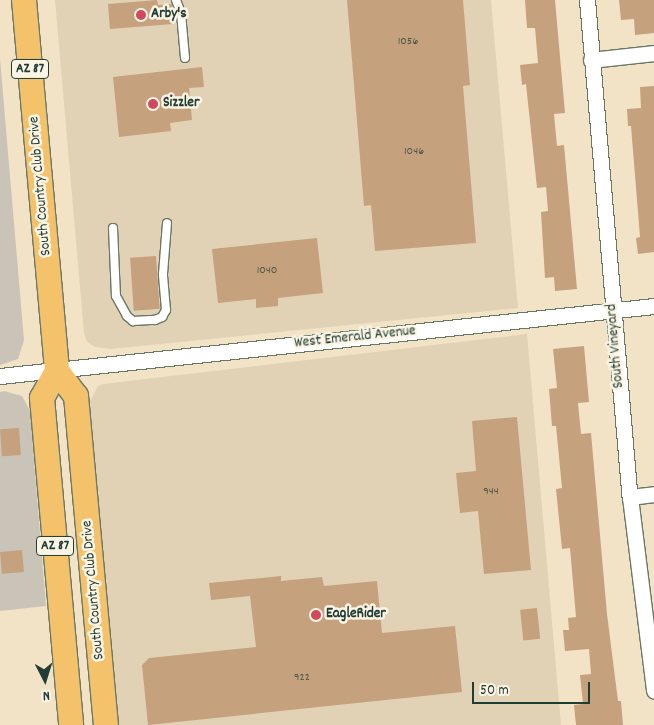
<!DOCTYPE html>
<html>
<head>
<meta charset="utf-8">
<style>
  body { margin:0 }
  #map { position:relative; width:654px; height:725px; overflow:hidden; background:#f3e3c6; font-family:Dekko,sans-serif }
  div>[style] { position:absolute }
  .built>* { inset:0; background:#e2d2b5 }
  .industrial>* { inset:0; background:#cac3b8 }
  .building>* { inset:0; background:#c5a17e; transform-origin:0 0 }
  .roads { filter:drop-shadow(1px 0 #697767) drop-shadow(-1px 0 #697767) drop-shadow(0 1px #697767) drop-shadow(0 -1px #697767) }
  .lane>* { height:8px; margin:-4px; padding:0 4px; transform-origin:4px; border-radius:4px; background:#fff }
  .street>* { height:15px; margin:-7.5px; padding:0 7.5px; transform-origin:7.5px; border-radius:7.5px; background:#fff }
  .primary>* { height:24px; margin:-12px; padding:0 12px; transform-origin:12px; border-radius:12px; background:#f3c26a }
  .dots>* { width:14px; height:14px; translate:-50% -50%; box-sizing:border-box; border:2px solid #fcf5e5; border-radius:50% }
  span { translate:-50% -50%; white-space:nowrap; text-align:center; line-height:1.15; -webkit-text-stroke:5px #fcf5e5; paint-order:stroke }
  .number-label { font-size:12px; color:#485646 }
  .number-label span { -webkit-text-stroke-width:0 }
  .shield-label span { padding:1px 4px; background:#fcf5e5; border:1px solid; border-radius:4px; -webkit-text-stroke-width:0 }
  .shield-label { font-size:14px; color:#1f3d34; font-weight:700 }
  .poi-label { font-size:15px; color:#1f3d34; font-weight:700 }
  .left { translate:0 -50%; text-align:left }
  .street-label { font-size:15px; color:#1f3d34 }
  .north { position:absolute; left:20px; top:655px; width:50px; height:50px; -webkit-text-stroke:4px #fcf5e5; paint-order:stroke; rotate:175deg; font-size:14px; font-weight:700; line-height:20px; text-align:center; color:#1f3d34 }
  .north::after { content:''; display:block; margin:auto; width:18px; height:22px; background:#1f3d34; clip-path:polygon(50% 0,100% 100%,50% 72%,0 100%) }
  .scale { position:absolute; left:472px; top:682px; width:118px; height:22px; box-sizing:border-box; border:2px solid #1f3d34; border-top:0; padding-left:6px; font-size:15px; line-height:18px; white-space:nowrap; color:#1f3d34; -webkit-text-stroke:4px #fcf5e5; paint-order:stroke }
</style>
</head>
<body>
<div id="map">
  <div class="built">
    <i style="clip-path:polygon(55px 0,491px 0,518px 308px,111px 349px,95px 347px,87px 342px,84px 333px)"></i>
    <i style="clip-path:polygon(527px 334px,561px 725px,118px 725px,90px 411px,90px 401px,98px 386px,103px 384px)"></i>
  </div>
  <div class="industrial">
    <i style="clip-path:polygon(0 59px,24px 340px,18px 359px,0 365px)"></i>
    <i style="clip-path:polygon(4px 391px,22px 396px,30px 411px,46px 606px,0 611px,0 392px)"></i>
  </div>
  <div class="building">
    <i style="clip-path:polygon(157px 0,158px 5px,172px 4px,173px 24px,110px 29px,108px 4px)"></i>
    <i style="clip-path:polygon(347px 0,463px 0,470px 85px,463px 86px,476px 243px,375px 251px,371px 205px,364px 206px)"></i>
    <i style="clip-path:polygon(525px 0,555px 0,565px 113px,554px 114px,557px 146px,564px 145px,577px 289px,555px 291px,554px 277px,545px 278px,541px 212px,548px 211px,546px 187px,537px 188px,526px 84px,522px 85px,520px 65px,538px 63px,535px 28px,527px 28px)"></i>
    <i style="clip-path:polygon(619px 0,654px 0,654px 33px,635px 35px,634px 19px,621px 20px)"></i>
    <i style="clip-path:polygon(202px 67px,204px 87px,189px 88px,192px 120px,170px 123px,171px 131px,119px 137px,113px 77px)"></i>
    <i style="clip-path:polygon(654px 86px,654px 252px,638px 254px,636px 238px,640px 237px,631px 126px,628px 126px,627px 109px,641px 108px,640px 87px)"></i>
    <i style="clip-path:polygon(317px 238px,323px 293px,278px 298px,278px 306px,256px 308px,256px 299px,218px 303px,212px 249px)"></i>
    <i style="left:156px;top:256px;width:53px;height:26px;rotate:86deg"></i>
    <i style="clip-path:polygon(584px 346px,589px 402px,578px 403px,581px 434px,591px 433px,607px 614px,618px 701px,621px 701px,623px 725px,576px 725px,574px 705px,583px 704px,580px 675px,591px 674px,589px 649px,565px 651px,563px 630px,569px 630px,568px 618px,576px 617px,570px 548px,562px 549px,556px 489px,562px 488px,556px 426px,552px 426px,549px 389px,557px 388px,553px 349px)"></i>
    <i style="clip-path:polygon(517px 417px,531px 570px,484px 574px,478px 511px,460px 513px,456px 473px,476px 471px,472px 421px)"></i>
    <i style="left:19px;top:428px;width:27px;height:19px;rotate:86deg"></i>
    <i style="left:22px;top:550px;width:22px;height:22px;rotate:85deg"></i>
    <i style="clip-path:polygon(281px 576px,281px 581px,322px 577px,324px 586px,377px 581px,382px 633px,455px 626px,462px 692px,148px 725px,142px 665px,149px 658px,256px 647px,250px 596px,211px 600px,209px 583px)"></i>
    <i style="left:537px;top:608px;width:31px;height:17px;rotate:84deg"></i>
  </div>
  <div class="roads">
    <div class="lane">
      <i style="left:176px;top:0;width:14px;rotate:69deg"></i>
      <i style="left:181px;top:13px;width:45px;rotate:84.9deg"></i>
      <i style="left:113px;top:228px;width:68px;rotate:87.5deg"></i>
      <i style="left:116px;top:296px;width:23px;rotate:61deg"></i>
      <i style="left:127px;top:316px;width:8px;rotate:40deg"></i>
      <i style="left:133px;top:321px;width:22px;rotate:-3deg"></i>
      <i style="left:155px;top:320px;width:8px;rotate:-23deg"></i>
      <i style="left:162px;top:317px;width:8px;rotate:-60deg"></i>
      <i style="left:166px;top:310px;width:36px;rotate:-95deg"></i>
      <i style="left:163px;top:274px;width:51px;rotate:-85.5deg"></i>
    </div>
    <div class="street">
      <i style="left:587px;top:0;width:499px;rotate:85.1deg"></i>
      <i style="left:630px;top:497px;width:195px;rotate:82.9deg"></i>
      <i style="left:591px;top:60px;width:63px;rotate:-6.3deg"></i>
      <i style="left:0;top:376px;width:658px;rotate:-6.11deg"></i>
      <i style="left:630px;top:497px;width:24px;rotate:-7deg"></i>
    </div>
    <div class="primary">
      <i style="left:24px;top:0;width:372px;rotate:84.9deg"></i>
      <i style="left:57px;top:371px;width:31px;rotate:53deg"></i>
      <i style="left:76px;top:396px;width:330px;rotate:84.8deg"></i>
      <i style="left:57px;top:371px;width:31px;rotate:119deg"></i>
      <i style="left:42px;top:398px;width:328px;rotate:84.9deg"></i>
    </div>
  </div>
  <div class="dots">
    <i style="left:141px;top:15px;background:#d1495b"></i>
    <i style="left:153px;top:104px;background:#d1495b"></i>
    <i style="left:316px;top:615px;background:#d1495b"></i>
  </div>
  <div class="number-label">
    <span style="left:408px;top:42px">1056</span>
    <span style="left:414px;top:152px">1046</span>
    <span style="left:267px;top:271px">1040</span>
    <span style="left:491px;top:492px">944</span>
    <span style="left:302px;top:678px">922</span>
  </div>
  <div class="shield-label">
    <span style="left:30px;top:69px">AZ 87</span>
    <span style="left:55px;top:546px">AZ 87</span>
  </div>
  <div class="poi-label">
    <span class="left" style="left:151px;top:15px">Arby's</span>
    <span class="left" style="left:163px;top:104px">Sizzler</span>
    <span class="left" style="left:326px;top:615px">EagleRider</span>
  </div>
  <div class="street-label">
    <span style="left:41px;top:186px;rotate:-95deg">South Country Club Drive</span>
    <span style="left:355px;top:338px;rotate:-6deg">West Emerald Avenue</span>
    <span style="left:616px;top:346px;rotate:-95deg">South Vineyard</span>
    <span style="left:94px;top:590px;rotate:-95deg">South Country Club Drive</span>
  </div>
  <div class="north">N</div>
  <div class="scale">50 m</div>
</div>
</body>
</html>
